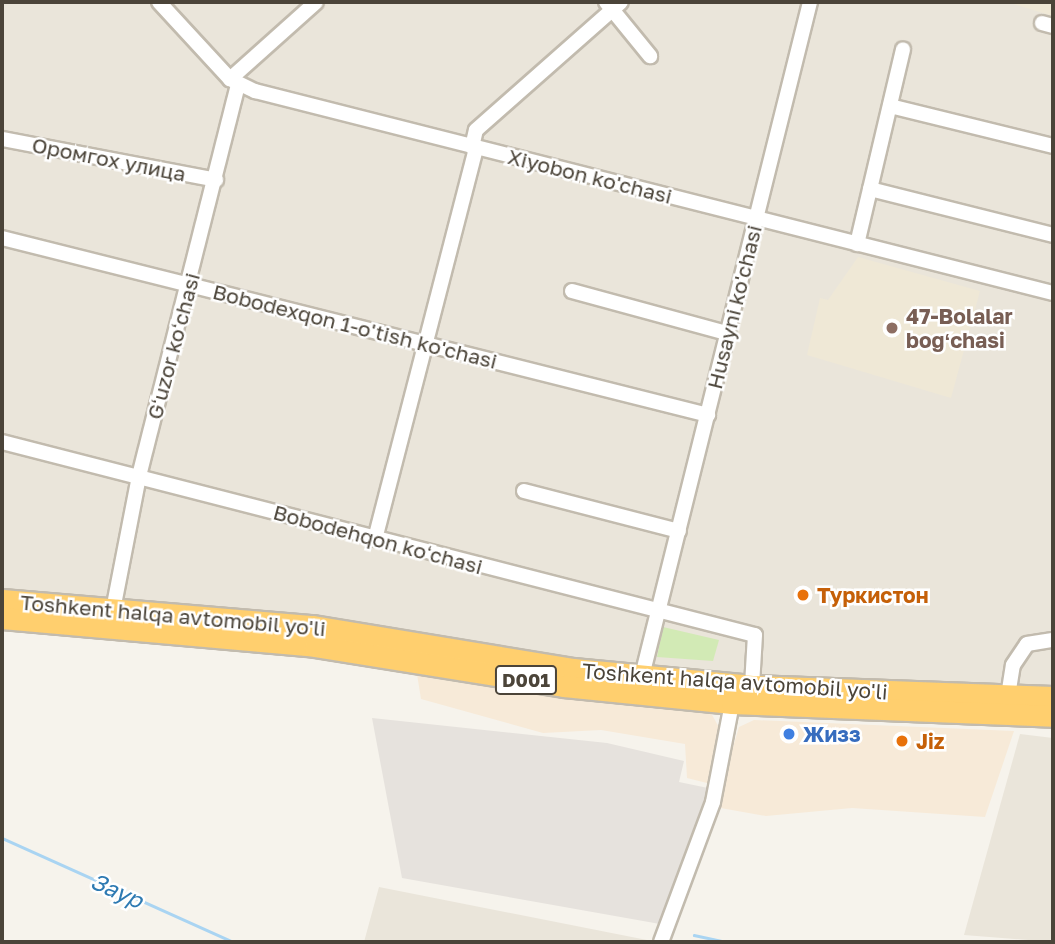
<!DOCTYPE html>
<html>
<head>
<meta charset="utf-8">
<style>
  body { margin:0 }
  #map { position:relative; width:1055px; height:944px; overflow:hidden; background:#f6f3ec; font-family:"Golos Text",sans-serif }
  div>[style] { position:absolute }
  .residential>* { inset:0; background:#eae5da }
  .commercial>* { inset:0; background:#f7ead8 }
  .industrial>* { inset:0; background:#e6e2dd }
  .education>* { inset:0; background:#efe8d6 }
  .green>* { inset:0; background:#d2eab5 }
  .stream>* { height:2.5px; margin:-1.25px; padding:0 1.25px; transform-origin:1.25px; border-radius:1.25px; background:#a9d4f2 }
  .roads { filter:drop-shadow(2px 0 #c2bbae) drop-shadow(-2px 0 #c2bbae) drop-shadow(0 2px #c2bbae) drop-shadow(0 -2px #c2bbae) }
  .minor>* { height:14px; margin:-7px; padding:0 7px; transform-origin:7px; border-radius:7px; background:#fff }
  .highway>* { height:21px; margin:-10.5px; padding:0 10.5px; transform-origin:10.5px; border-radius:10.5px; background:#ffcf6e }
  .dots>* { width:19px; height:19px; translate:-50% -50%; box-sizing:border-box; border:4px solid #fff; border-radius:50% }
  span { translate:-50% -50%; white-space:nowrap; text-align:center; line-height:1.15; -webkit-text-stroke:5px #fff; paint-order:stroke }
  .shield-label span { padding:2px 5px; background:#fff; border:2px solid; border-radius:5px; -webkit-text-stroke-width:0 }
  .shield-label { font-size:19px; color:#4b4439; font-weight:700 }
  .street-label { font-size:21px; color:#4b4439 }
  .education-label { font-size:21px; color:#785e54; font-weight:700 }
  .left { translate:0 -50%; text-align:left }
  .food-label { font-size:21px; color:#c56008; font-weight:700 }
  .shop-label { font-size:21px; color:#366cbe; font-weight:700 }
  .water-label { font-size:23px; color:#2e7ab2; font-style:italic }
  .frame { position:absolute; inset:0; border:4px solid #4b4439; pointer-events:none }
</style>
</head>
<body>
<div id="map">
  <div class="residential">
    <i style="clip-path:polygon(2px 2px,1053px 2px,1053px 697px,848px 692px,2px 600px)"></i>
    <i style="clip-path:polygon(1020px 734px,1053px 738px,1053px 942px,964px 935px)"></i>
    <i style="clip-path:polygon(379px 887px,652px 941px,364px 942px)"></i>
  </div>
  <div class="commercial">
    <i style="clip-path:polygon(416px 668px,624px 703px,710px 711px,723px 735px,711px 784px,687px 778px,685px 744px,601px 730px,543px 733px,421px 699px)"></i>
    <i style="clip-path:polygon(754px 720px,1014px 731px,985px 817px,852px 808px,766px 816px,715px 807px,739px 727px)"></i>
  </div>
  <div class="industrial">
    <i style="clip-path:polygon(372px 718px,607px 743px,684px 761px,679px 782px,708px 788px,660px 924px,402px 878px)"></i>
  </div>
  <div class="education">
    <i style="clip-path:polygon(1007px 2px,1053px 2px,1053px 16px)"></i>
    <i style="clip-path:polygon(858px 257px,980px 291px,951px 398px,807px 355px,820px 298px,828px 300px)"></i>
  </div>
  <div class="green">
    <i style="clip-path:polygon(663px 627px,719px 640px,713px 661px,657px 657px)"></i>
  </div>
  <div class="stream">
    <i style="left:2px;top:838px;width:253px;rotate:24.2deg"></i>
    <i style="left:694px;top:935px;width:35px;rotate:12deg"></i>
  </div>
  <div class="roads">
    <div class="minor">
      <i style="left:159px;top:2px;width:105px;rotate:47.3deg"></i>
      <i style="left:230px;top:79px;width:28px;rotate:26deg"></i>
      <i style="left:255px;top:91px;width:823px;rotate:14.21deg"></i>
      <i style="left:606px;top:2px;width:70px;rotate:50.8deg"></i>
      <i style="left:1042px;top:23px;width:11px;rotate:15deg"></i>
      <i style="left:230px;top:79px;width:115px;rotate:-41.8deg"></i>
      <i style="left:890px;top:106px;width:168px;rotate:13.8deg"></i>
      <i style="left:2px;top:139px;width:218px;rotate:10.8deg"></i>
      <i style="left:472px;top:147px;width:17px;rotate:-77deg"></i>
      <i style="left:476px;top:130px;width:193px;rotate:-41.4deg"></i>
      <i style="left:870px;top:189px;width:189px;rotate:14.1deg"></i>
      <i style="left:2px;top:238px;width:728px;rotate:14.07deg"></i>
      <i style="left:857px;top:244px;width:200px;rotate:-76.7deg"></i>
      <i style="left:572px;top:291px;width:161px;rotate:15.2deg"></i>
      <i style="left:2px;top:442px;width:777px;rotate:14.38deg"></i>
      <i style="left:755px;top:635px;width:51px;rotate:93.4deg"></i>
      <i style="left:524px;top:491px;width:160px;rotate:14.5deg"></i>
      <i style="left:375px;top:539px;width:404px;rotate:-75.5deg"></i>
      <i style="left:113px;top:610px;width:136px;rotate:-79deg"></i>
      <i style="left:139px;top:476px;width:404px;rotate:-75.8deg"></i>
      <i style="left:642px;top:676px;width:695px;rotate:-76deg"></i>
      <i style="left:1008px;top:696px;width:31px;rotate:-81deg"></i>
      <i style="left:1013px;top:665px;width:25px;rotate:-56deg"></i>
      <i style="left:1027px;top:644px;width:26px;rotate:-9deg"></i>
      <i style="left:661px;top:942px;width:149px;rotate:-69.6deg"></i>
      <i style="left:713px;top:802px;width:101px;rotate:-79.1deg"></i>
    </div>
    <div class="highway">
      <i style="left:2px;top:600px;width:312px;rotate:4.8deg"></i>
      <i style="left:313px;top:626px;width:264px;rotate:9.4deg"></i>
      <i style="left:573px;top:669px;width:180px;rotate:5.4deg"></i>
      <i style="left:752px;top:686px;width:301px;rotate:2.1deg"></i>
      <i style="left:2px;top:618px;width:314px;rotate:5.1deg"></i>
      <i style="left:315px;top:646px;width:252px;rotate:9.1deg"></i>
      <i style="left:564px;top:686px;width:169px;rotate:5.8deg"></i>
      <i style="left:732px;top:703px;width:321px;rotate:2.3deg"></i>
    </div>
  </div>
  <div class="dots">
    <i style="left:892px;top:328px;background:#8d6e63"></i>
    <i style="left:803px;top:595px;background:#e8710a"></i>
    <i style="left:789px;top:734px;background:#3f7fe0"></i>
    <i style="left:902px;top:741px;background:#e8710a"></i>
  </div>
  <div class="shield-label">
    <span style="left:526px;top:680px">D001</span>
  </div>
  <div class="street-label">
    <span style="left:109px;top:159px;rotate:11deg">Оромгох улица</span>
    <span style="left:590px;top:176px;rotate:14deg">Xiyobon ko'chasi</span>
    <span style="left:734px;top:307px;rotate:-76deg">Husayni ko'chasi</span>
    <span style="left:355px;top:326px;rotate:14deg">Bobodexqon 1-o'tish ko'chasi</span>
    <span style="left:173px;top:346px;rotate:-75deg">Gʻuzor koʻchasi</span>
    <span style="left:378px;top:539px;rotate:15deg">Bobodehqon koʻchasi</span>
    <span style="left:173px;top:615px;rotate:5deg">Toshkent halqa avtomobil yo'li</span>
    <span style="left:735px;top:681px;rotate:4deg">Toshkent halqa avtomobil yo'li</span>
  </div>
  <div class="education-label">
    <span class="left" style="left:906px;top:328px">47-Bolalar<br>bogʻchasi</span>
  </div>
  <div class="food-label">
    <span class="left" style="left:817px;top:595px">Туркистон</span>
    <span class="left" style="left:916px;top:741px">Jiz</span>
  </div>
  <div class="shop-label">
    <span class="left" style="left:803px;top:734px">Жизз</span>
  </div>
  <div class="water-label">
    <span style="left:117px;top:890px;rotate:24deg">Заур</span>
  </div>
  <div class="frame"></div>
</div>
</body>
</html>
